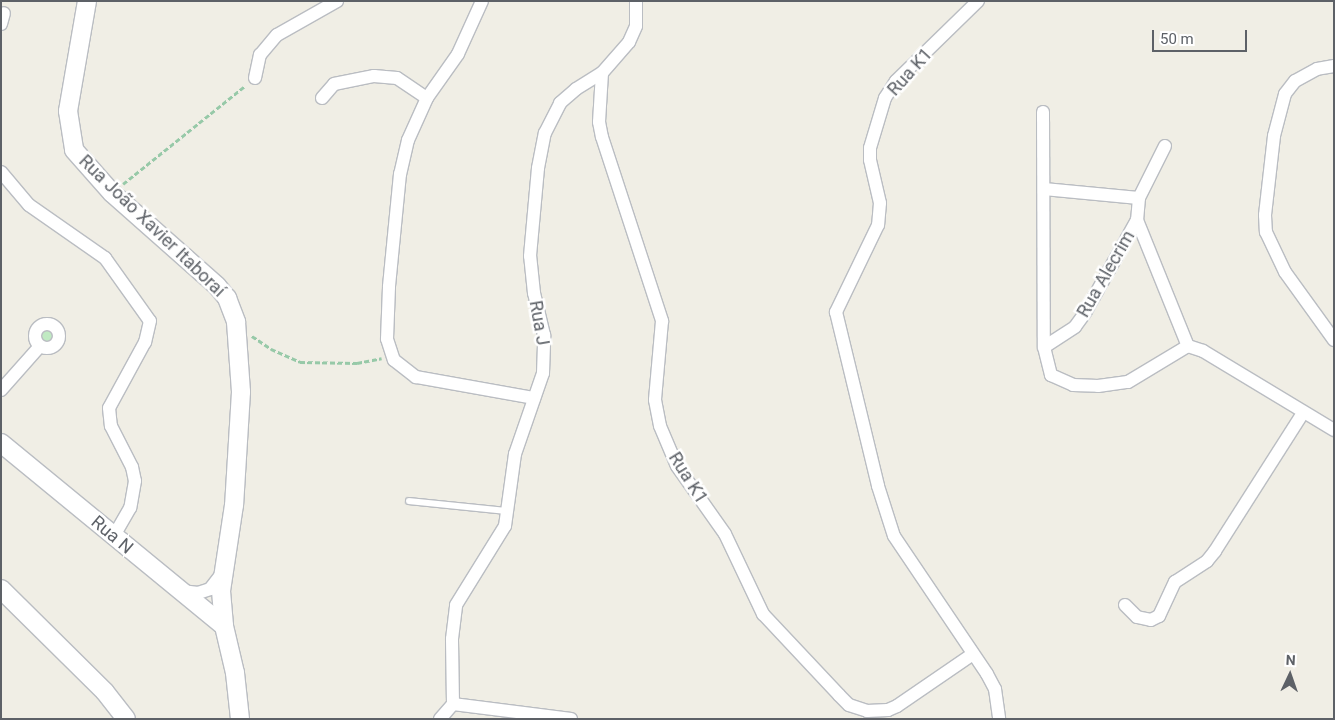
<!DOCTYPE html>
<html>
<head>
<meta charset="utf-8">
<style>
  body { margin:0 }
  #map { position:relative; width:1335px; height:720px; overflow:hidden; background:#f0eee5; font-family:Roboto,sans-serif }
  div>[style] { position:absolute }
  .green>* { inset:0; background:#c0eac2 }
  .round { border-radius:50% }
  .path>* { height:2.5px; margin-top:-1.25px; transform-origin:0; background:repeating-linear-gradient(90deg,#97c9a8 0 5px,transparent 0 7.5px) }
  .roads { filter:drop-shadow(1px 0 #babdc2) drop-shadow(-1px 0 #babdc2) drop-shadow(0 1px #babdc2) drop-shadow(0 -1px #babdc2) }
  .lane>* { height:6px; margin:-3px; padding:0 3px; transform-origin:3px; border-radius:3px; background:#fff }
  .street>* { height:12px; margin:-6px; padding:0 6px; transform-origin:6px; border-radius:6px; background:#fff }
  .street>.ring { margin:-6px; padding:0; box-sizing:content-box; background:none; border:12px solid #fff; border-radius:50% }
  .secondary>* { height:18px; margin:-9px; padding:0 9px; transform-origin:9px; border-radius:9px; background:#fff }
  span { translate:-50% -50%; white-space:nowrap; text-align:center; line-height:1.15; -webkit-text-stroke:5px #fff; paint-order:stroke }
  .street-label { font-size:18px; color:#5d6167 }
  .frame { position:absolute; inset:0; border:2px solid #5d6167; pointer-events:none }
  .north { position:absolute; left:1265px; top:650px; width:50px; height:50px; -webkit-text-stroke:4px #fff; paint-order:stroke; rotate:3deg; font-size:14px; font-weight:700; line-height:20px; text-align:center; color:#5d6167 }
  .north::after { content:''; display:block; margin:auto; width:18px; height:22px; background:#5d6167; clip-path:polygon(50% 0,100% 100%,50% 72%,0 100%) }
  .scale { position:absolute; left:1152px; top:30px; width:95px; height:22px; box-sizing:border-box; border:2px solid #5d6167; border-top:0; padding-left:6px; font-size:15px; line-height:18px; white-space:nowrap; color:#5d6167; -webkit-text-stroke:4px #fff; paint-order:stroke }
</style>
</head>
<body>
<div id="map">
  <div class="green">
    <i class="round" style="left:38px;top:327px;width:18px;height:18px"></i>
  </div>
  <div class="path">
    <i style="left:123px;top:184px;width:156px;rotate:-38.8deg"></i>
    <i style="left:252px;top:336px;width:23px;rotate:34deg"></i>
    <i style="left:271px;top:349px;width:32px;rotate:24deg"></i>
    <i style="left:300px;top:362px;width:57px;rotate:1deg"></i>
    <i style="left:357px;top:363px;width:25px;rotate:-11deg"></i>
  </div>
  <div class="roads">
    <div class="lane">
      <i style="left:409px;top:501px;width:100px;rotate:5.8deg"></i>
    </div>
    <div class="street">
      <i style="left:482px;top:1px;width:58px;rotate:114.4deg"></i>
      <i style="left:458px;top:54px;width:54px;rotate:125.2deg"></i>
      <i style="left:427px;top:98px;width:46px;rotate:114.3deg"></i>
      <i style="left:408px;top:140px;width:35px;rotate:103deg"></i>
      <i style="left:400px;top:174px;width:114px;rotate:95.6deg"></i>
      <i style="left:389px;top:287px;width:52px;rotate:92.2deg"></i>
      <i style="left:387px;top:339px;width:22px;rotate:72deg"></i>
      <i style="left:394px;top:360px;width:28px;rotate:38deg"></i>
      <i style="left:416px;top:377px;width:120px;rotate:10.1deg"></i>
      <i style="left:978px;top:1px;width:115px;rotate:135.7deg"></i>
      <i style="left:896px;top:81px;width:20px;rotate:123deg"></i>
      <i style="left:885px;top:98px;width:52px;rotate:106.7deg"></i>
      <i style="left:870px;top:148px;width:12px;rotate:90deg"></i>
      <i style="left:870px;top:160px;width:44px;rotate:76.9deg"></i>
      <i style="left:880px;top:203px;width:22px;rotate:95deg"></i>
      <i style="left:878px;top:225px;width:97px;rotate:115.8deg"></i>
      <i style="left:836px;top:312px;width:179px;rotate:76.4deg"></i>
      <i style="left:878px;top:486px;width:52px;rotate:72.3deg"></i>
      <i style="left:894px;top:536px;width:166px;rotate:56deg"></i>
      <i style="left:987px;top:674px;width:17px;rotate:62deg"></i>
      <i style="left:995px;top:689px;width:30px;rotate:82deg"></i>
      <i style="left:1px;top:24px;width:11px;rotate:-75deg"></i>
      <i style="left:1334px;top:66px;width:17px;rotate:170deg"></i>
      <i style="left:1317px;top:69px;width:25px;rotate:151deg"></i>
      <i style="left:1295px;top:81px;width:16px;rotate:128deg"></i>
      <i style="left:1285px;top:94px;width:43px;rotate:104.7deg"></i>
      <i style="left:1274px;top:136px;width:80px;rotate:96.5deg"></i>
      <i style="left:1265px;top:215px;width:17px;rotate:87deg"></i>
      <i style="left:1266px;top:232px;width:44px;rotate:64.6deg"></i>
      <i style="left:1285px;top:272px;width:84px;rotate:54.2deg"></i>
      <i style="left:602px;top:73px;width:49px;rotate:93.5deg"></i>
      <i style="left:599px;top:122px;width:15px;rotate:79deg"></i>
      <i style="left:602px;top:137px;width:194px;rotate:71.9deg"></i>
      <i style="left:662px;top:321px;width:79px;rotate:95.1deg"></i>
      <i style="left:655px;top:400px;width:26px;rotate:79deg"></i>
      <i style="left:660px;top:426px;width:43px;rotate:67deg"></i>
      <i style="left:677px;top:466px;width:83px;rotate:54.8deg"></i>
      <i style="left:725px;top:534px;width:89px;rotate:64.6deg"></i>
      <i style="left:763px;top:614px;width:111px;rotate:46.8deg"></i>
      <i style="left:839px;top:695px;width:14px;rotate:45deg"></i>
      <i style="left:849px;top:705px;width:19px;rotate:18deg"></i>
      <i style="left:867px;top:711px;width:21px;rotate:-3deg"></i>
      <i style="left:888px;top:710px;width:10px;rotate:-24deg"></i>
      <i style="left:897px;top:706px;width:92px;rotate:-34.4deg"></i>
      <i style="left:255px;top:78px;width:24px;rotate:-78deg"></i>
      <i style="left:260px;top:55px;width:26px;rotate:-50deg"></i>
      <i style="left:277px;top:35px;width:69px;rotate:-29.5deg"></i>
      <i style="left:322px;top:98px;width:18px;rotate:-49deg"></i>
      <i style="left:334px;top:84px;width:41px;rotate:-11.3deg"></i>
      <i style="left:374px;top:76px;width:23px;rotate:5deg"></i>
      <i style="left:397px;top:78px;width:36px;rotate:34deg"></i>
      <i style="left:1043px;top:112px;width:235px;rotate:89.8deg"></i>
      <i style="left:1165px;top:146px;width:58px;rotate:116.6deg"></i>
      <i style="left:1139px;top:198px;width:22px;rotate:95deg"></i>
      <i style="left:1137px;top:220px;width:107px;rotate:119.2deg"></i>
      <i style="left:1085px;top:313px;width:17px;rotate:126deg"></i>
      <i style="left:1075px;top:327px;width:37px;rotate:147deg"></i>
      <i style="left:1044px;top:347px;width:29px;rotate:76deg"></i>
      <i style="left:1051px;top:375px;width:24px;rotate:24deg"></i>
      <i style="left:1073px;top:385px;width:25px;rotate:2deg"></i>
      <i style="left:1098px;top:386px;width:30px;rotate:-8deg"></i>
      <i style="left:1128px;top:382px;width:70px;rotate:-31deg"></i>
      <i style="left:1188px;top:346px;width:16px;rotate:18deg"></i>
      <i style="left:1203px;top:351px;width:153px;rotate:31.1deg"></i>
      <i style="left:1px;top:172px;width:43px;rotate:49.7deg"></i>
      <i style="left:29px;top:205px;width:93px;rotate:34.9deg"></i>
      <i style="left:105px;top:258px;width:77px;rotate:54.5deg"></i>
      <i style="left:150px;top:321px;width:22px;rotate:103deg"></i>
      <i style="left:145px;top:342px;width:75px;rotate:118.6deg"></i>
      <i style="left:109px;top:408px;width:18px;rotate:84deg"></i>
      <i style="left:111px;top:426px;width:46px;rotate:62.9deg"></i>
      <i style="left:132px;top:467px;width:14px;rotate:78deg"></i>
      <i style="left:135px;top:481px;width:27px;rotate:100deg"></i>
      <i style="left:130px;top:508px;width:32px;rotate:120deg"></i>
      <i style="left:1044px;top:189px;width:95px;rotate:5.4deg"></i>
      <i style="left:1137px;top:220px;width:136px;rotate:68deg"></i>
      <i class="ring" style="left:35px;top:324px;width:12px;height:12px"></i>
      <i style="left:1px;top:390px;width:59px;rotate:-48.4deg"></i>
      <i style="left:182px;top:591px;width:16px;rotate:7deg"></i>
      <i style="left:198px;top:593px;width:13px;rotate:-18deg"></i>
      <i style="left:210px;top:589px;width:18px;rotate:-52deg"></i>
      <i style="left:1125px;top:605px;width:17px;rotate:45deg"></i>
      <i style="left:1137px;top:617px;width:14px;rotate:12deg"></i>
      <i style="left:1151px;top:620px;width:9px;rotate:-27deg"></i>
      <i style="left:1159px;top:616px;width:38px;rotate:-65deg"></i>
      <i style="left:1175px;top:582px;width:38px;rotate:-33deg"></i>
      <i style="left:1207px;top:561px;width:13px;rotate:-51deg"></i>
      <i style="left:1215px;top:551px;width:164px;rotate:-57.5deg"></i>
      <i style="left:453px;top:704px;width:119px;rotate:7.2deg"></i>
      <i style="left:440px;top:719px;width:20px;rotate:-49deg"></i>
      <i style="left:453px;top:704px;width:65px;rotate:-90.9deg"></i>
      <i style="left:452px;top:639px;width:34px;rotate:-83deg"></i>
      <i style="left:456px;top:605px;width:93px;rotate:-58.2deg"></i>
      <i style="left:505px;top:526px;width:73px;rotate:-82.1deg"></i>
      <i style="left:515px;top:454px;width:86px;rotate:-70.9deg"></i>
      <i style="left:543px;top:373px;width:38px;rotate:-88deg"></i>
      <i style="left:544px;top:335px;width:43px;rotate:-103.4deg"></i>
      <i style="left:534px;top:293px;width:37px;rotate:-96deg"></i>
      <i style="left:530px;top:256px;width:88px;rotate:-84.8deg"></i>
      <i style="left:538px;top:168px;width:36px;rotate:-79deg"></i>
      <i style="left:545px;top:133px;width:34px;rotate:-63deg"></i>
      <i style="left:560px;top:103px;width:21px;rotate:-41deg"></i>
      <i style="left:576px;top:89px;width:31px;rotate:-32deg"></i>
      <i style="left:602px;top:73px;width:41px;rotate:-48.9deg"></i>
      <i style="left:629px;top:42px;width:17px;rotate:-66deg"></i>
      <i style="left:636px;top:26px;width:25px;rotate:-90deg"></i>
    </div>
    <div class="secondary">
      <i style="left:87px;top:1px;width:112px;rotate:99.8deg"></i>
      <i style="left:68px;top:111px;width:39px;rotate:81deg"></i>
      <i style="left:74px;top:150px;width:57px;rotate:48.5deg"></i>
      <i style="left:112px;top:193px;width:140px;rotate:41.5deg"></i>
      <i style="left:217px;top:286px;width:16px;rotate:50deg"></i>
      <i style="left:227px;top:298px;width:26px;rotate:69deg"></i>
      <i style="left:236px;top:322px;width:70px;rotate:85.9deg"></i>
      <i style="left:241px;top:392px;width:113px;rotate:93.5deg"></i>
      <i style="left:234px;top:505px;width:87px;rotate:98.6deg"></i>
      <i style="left:221px;top:591px;width:35px;rotate:85deg"></i>
      <i style="left:224px;top:626px;width:48px;rotate:76.8deg"></i>
      <i style="left:235px;top:673px;width:46px;rotate:83.8deg"></i>
      <i style="left:1px;top:443px;width:288px;rotate:39.4deg"></i>
      <i style="left:1px;top:589px;width:146px;rotate:44.7deg"></i>
      <i style="left:105px;top:692px;width:34px;rotate:52deg"></i>
    </div>
  </div>
  <div class="street-label">
    <span style="left:910px;top:72px;rotate:-48deg">Rua K1</span>
    <span style="left:152px;top:226px;rotate:44deg">Rua João Xavier Itaboraí</span>
    <span style="left:1106px;top:274px;rotate:-60deg">Rua Alecrim</span>
    <span style="left:539px;top:323px;rotate:80deg">Rua J</span>
    <span style="left:688px;top:478px;rotate:58deg">Rua K1</span>
    <span style="left:112px;top:535px;rotate:40deg">Rua N</span>
  </div>
  <div class="frame"></div>
  <div class="north">N</div>
  <div class="scale">50 m</div>
</div>
</body>
</html>
